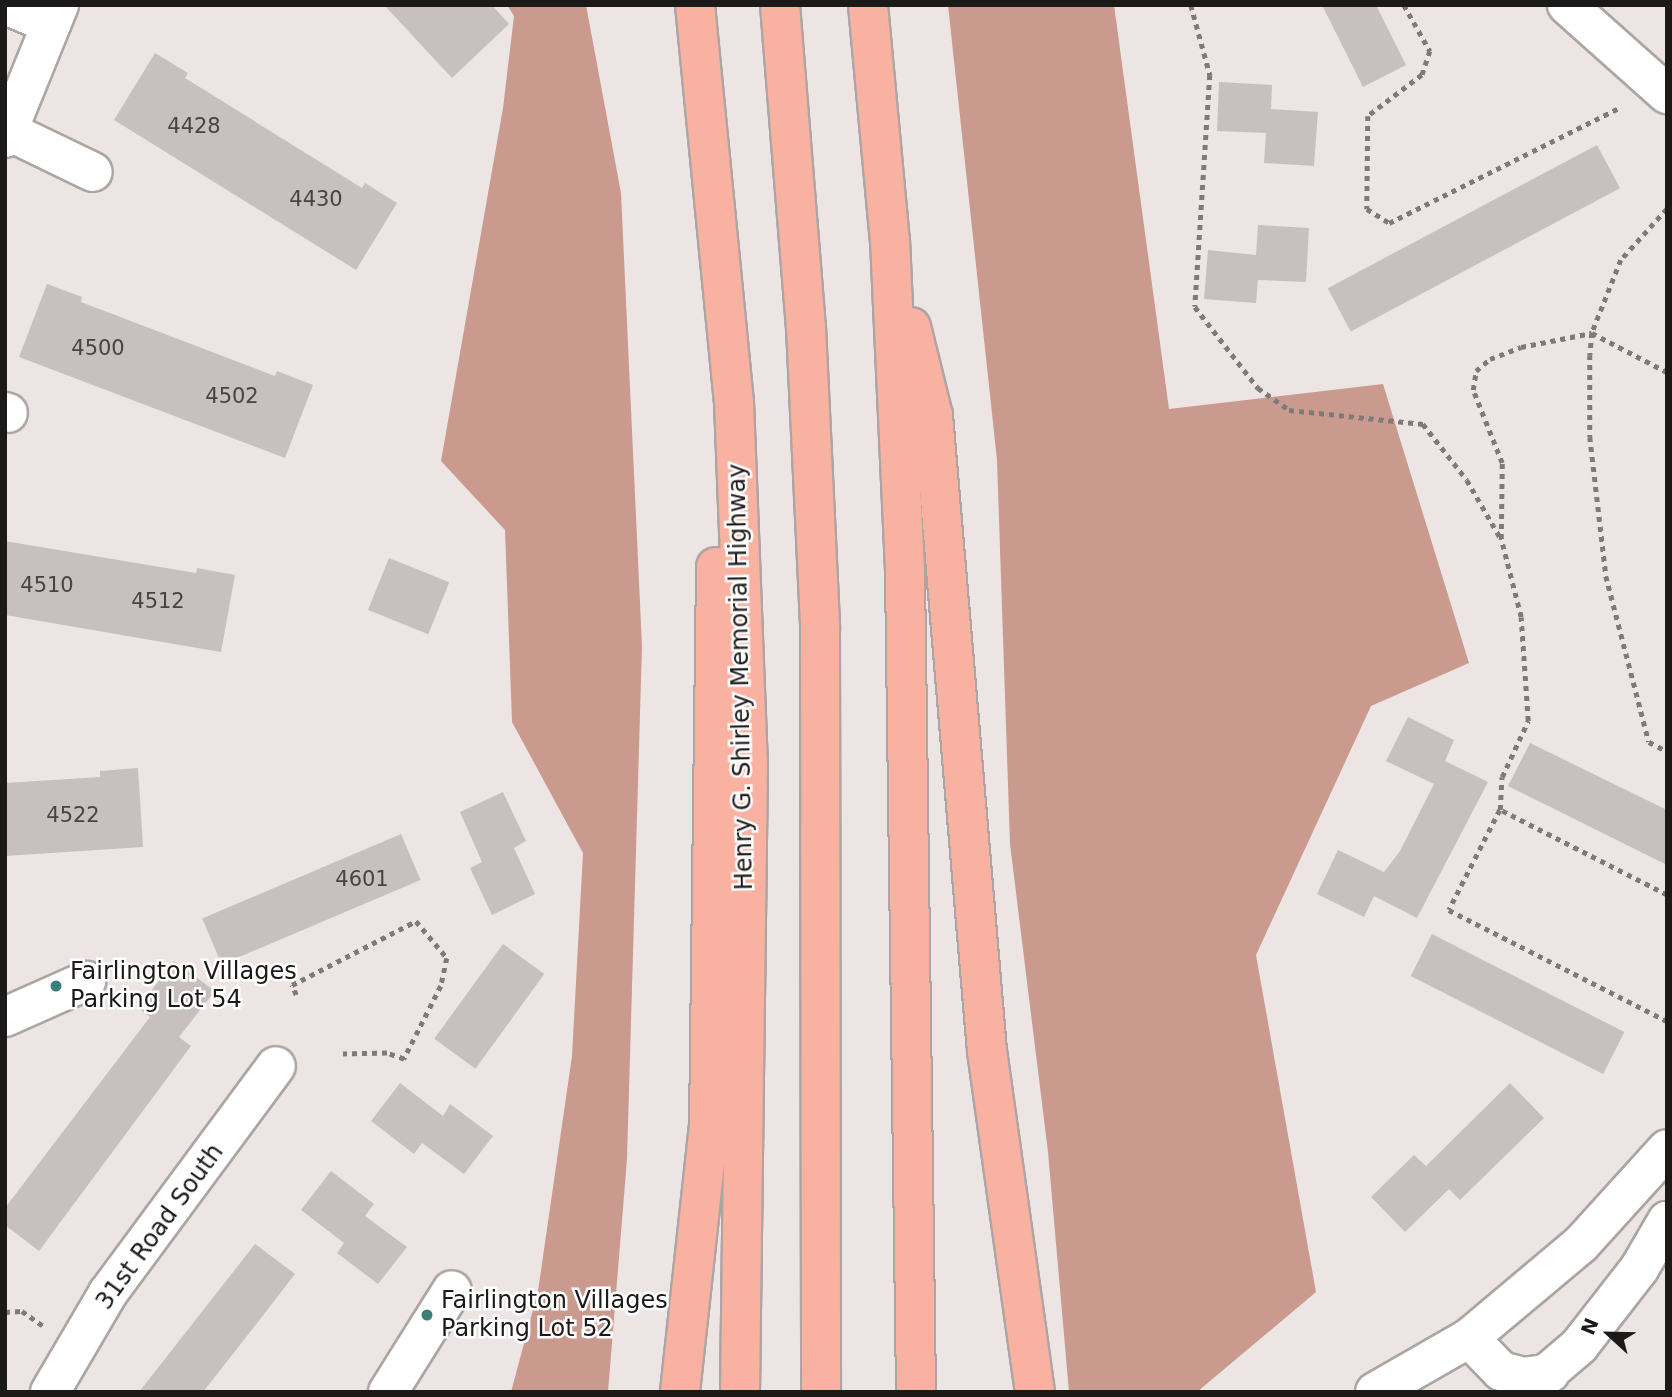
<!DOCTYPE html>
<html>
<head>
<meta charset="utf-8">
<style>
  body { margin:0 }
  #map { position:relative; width:1672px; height:1397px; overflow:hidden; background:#ede5e3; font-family:"DejaVu Sans",sans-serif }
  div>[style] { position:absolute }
  .forest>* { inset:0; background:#ca9a8f }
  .building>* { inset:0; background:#c8c0be; transform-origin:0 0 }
  .path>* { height:4.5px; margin-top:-2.25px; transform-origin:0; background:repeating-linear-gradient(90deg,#7f7a79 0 5px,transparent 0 10px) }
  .roads { filter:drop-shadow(2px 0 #ada5a3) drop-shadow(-2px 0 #ada5a3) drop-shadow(0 2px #ada5a3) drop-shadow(0 -2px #ada5a3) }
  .minor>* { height:38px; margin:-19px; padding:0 19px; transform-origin:19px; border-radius:19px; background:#fff }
  .highway>* { height:38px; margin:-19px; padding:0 19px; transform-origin:19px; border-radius:19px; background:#f9b2a2 }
  .dots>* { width:19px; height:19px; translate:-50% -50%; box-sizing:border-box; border:4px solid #fff; border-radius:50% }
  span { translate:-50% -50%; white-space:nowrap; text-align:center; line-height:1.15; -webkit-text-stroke:5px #fff; paint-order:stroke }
  .number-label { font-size:21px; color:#474342 }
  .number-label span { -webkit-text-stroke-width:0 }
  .street-label { font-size:24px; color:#1c1919 }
  .poi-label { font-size:24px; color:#1c1919 }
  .left { translate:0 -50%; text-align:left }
  .frame { position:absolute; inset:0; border:7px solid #1c1919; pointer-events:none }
  .north { position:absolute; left:1574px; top:1299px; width:70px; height:70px; -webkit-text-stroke:5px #fff; paint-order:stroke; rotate:292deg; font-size:19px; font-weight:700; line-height:28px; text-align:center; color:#1c1919 }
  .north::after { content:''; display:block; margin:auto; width:24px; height:32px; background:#1c1919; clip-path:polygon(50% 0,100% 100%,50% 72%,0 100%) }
</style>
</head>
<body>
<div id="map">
  <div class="forest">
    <i style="clip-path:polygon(507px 5px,586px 5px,621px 193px,642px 646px,627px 1159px,608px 1392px,511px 1392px,538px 1291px,572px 1056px,583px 853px,512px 722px,505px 530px,441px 461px,503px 108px,514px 16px)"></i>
    <i style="clip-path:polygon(948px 5px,1114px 5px,1169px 409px,1383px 384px,1469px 663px,1371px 706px,1256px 955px,1316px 1292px,1197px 1392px,1069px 1392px,1048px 1152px,1010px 844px,997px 460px)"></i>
  </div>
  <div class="building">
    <i style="clip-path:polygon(384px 5px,492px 5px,509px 24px,452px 78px)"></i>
    <i style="clip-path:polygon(1322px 5px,1376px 5px,1406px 65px,1363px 87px)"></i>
    <i style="clip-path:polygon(155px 53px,188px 73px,185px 78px,362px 188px,365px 183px,397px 203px,356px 270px,114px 120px)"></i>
    <i style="clip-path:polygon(1219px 82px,1272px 85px,1271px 109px,1318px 112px,1314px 166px,1264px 163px,1266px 133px,1217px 131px)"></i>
    <i style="left:1597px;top:145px;width:49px;height:305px;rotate:62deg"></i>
    <i style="clip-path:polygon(1258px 225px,1309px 228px,1306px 282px,1258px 280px,1256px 303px,1204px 299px,1208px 250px,1256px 255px)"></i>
    <i style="clip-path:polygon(47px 284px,82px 297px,81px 302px,275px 376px,277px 371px,313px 385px,285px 458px,19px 357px)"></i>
    <i style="clip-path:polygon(5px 541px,196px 573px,197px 568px,235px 575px,221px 652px,5px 615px)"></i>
    <i style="left:389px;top:558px;width:65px;height:56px;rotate:22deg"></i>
    <i style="clip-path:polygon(1408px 717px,1454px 740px,1445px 761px,1488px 782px,1417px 918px,1374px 896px,1364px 917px,1317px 894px,1338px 850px,1384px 872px,1400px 851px,1434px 784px,1386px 761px)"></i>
    <i style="clip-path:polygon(1530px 743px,1667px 810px,1667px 865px,1508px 786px)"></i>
    <i style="clip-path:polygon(138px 768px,143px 847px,5px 856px,5px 783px,100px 777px,100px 771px)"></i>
    <i style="clip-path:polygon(503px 792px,526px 841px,514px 848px,535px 894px,492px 915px,470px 868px,482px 862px,460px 812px)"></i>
    <i style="left:401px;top:834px;width:50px;height:216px;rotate:67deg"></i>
    <i style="left:1432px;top:934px;width:216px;height:47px;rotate:27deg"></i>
    <i style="left:503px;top:944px;width:51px;height:117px;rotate:36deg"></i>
    <i style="clip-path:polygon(174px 961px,215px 991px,179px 1037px,191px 1046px,39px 1251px,5px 1225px,5px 1208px,150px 1017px,138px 1008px)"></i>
    <i style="clip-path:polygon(400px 1083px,443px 1116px,450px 1104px,493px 1136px,464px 1174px,422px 1143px,414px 1154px,371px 1121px)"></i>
    <i style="clip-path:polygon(1510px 1083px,1544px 1118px,1460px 1200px,1449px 1189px,1405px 1232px,1371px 1197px,1414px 1155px,1426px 1166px)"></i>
    <i style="clip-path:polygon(331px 1171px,374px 1204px,365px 1216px,407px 1247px,378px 1284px,337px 1253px,344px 1243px,301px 1210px)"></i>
    <i style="clip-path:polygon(255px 1244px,295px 1274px,261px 1318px,203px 1392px,139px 1392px)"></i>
  </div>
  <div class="path">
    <i style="left:1191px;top:5px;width:73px;rotate:74.8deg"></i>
    <i style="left:1210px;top:75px;width:232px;rotate:93.7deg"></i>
    <i style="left:1195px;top:307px;width:103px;rotate:52.1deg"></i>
    <i style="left:1258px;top:388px;width:38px;rotate:35deg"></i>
    <i style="left:1289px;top:410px;width:135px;rotate:6deg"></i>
    <i style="left:1423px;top:424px;width:71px;rotate:51.8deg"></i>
    <i style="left:1467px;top:480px;width:68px;rotate:60deg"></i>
    <i style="left:1404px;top:5px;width:53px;rotate:60.5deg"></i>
    <i style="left:1430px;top:51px;width:25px;rotate:108deg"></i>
    <i style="left:1422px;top:75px;width:68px;rotate:142.8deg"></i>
    <i style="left:1368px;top:116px;width:93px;rotate:90.6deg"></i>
    <i style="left:1367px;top:209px;width:26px;rotate:32deg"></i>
    <i style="left:1389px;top:223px;width:257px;rotate:-26.6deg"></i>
    <i style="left:1667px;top:209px;width:69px;rotate:132deg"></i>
    <i style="left:1621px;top:260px;width:79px;rotate:111.7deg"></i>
    <i style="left:1592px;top:333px;width:22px;rotate:95deg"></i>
    <i style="left:1590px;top:355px;width:82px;rotate:90deg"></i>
    <i style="left:1590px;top:437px;width:140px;rotate:83.4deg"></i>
    <i style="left:1606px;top:576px;width:171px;rotate:75.5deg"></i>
    <i style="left:1649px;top:742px;width:20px;rotate:27deg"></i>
    <i style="left:1500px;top:810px;width:33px;rotate:-87deg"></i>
    <i style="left:1502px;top:777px;width:62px;rotate:-65.1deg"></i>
    <i style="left:1528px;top:721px;width:104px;rotate:-93.9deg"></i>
    <i style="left:1521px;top:617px;width:81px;rotate:-104.4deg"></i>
    <i style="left:1501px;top:539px;width:76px;rotate:-89.2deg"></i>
    <i style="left:1502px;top:463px;width:79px;rotate:-111.7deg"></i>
    <i style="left:1473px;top:390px;width:19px;rotate:-81deg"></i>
    <i style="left:1476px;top:371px;width:18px;rotate:-41deg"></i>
    <i style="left:1490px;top:359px;width:33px;rotate:-21deg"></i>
    <i style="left:1521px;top:347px;width:72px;rotate:-11.2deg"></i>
    <i style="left:1592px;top:333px;width:85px;rotate:27.5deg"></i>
    <i style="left:1667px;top:895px;width:187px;rotate:-153deg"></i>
    <i style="left:1500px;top:810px;width:112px;rotate:117deg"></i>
    <i style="left:1449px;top:910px;width:245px;rotate:27deg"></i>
    <i style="left:296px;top:995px;width:11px;rotate:-112deg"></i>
    <i style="left:292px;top:985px;width:140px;rotate:-27.3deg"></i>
    <i style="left:416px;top:921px;width:48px;rotate:50deg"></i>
    <i style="left:447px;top:958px;width:29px;rotate:102deg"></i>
    <i style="left:441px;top:986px;width:82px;rotate:116.9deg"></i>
    <i style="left:404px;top:1059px;width:18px;rotate:-161deg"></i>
    <i style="left:387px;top:1053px;width:44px;rotate:178.7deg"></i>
    <i style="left:5px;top:1312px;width:17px;rotate:-3deg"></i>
    <i style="left:22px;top:1311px;width:28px;rotate:35deg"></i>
  </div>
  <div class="roads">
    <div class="minor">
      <i style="left:5px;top:5px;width:50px;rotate:22.4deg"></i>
      <i style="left:1567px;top:5px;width:134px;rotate:41.7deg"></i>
      <i style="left:8px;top:131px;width:94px;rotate:25.8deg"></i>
      <i style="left:5px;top:138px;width:144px;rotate:-67.9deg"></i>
      <i style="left:5px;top:412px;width:3px;rotate:18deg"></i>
      <i style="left:5px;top:1017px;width:89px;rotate:-24deg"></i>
      <i style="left:1469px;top:1338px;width:46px;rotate:45.9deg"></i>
      <i style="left:1501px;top:1371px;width:23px;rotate:15deg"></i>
      <i style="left:1523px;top:1377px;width:27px;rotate:-8deg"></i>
      <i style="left:50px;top:1392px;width:115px;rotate:-59.6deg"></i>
      <i style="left:108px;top:1293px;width:282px;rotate:-53.5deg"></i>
      <i style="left:388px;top:1392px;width:120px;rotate:-57.9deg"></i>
      <i style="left:1375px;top:1392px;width:108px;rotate:-29.9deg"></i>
      <i style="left:1469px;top:1338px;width:146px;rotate:-40deg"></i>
      <i style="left:1581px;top:1244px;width:128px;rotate:-47.8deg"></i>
      <i style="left:1525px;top:1392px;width:71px;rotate:-40.4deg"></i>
      <i style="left:1579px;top:1346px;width:98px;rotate:-52.1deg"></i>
      <i style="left:1639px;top:1269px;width:56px;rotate:-59.7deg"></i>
    </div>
    <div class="highway">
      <i style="left:695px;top:5px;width:399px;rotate:84.4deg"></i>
      <i style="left:734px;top:402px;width:362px;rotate:87.8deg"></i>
      <i style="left:748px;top:764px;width:628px;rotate:90.73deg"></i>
      <i style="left:780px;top:5px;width:323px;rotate:85.4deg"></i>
      <i style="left:806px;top:327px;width:302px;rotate:87.3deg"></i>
      <i style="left:820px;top:629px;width:763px;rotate:89.92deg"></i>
      <i style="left:868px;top:5px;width:236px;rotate:84.7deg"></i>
      <i style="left:890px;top:240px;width:333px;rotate:87.4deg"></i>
      <i style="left:905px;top:573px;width:819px;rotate:89.23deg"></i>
      <i style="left:911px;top:327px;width:92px;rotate:76.1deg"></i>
      <i style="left:933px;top:416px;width:637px;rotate:85.14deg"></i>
      <i style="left:987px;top:1051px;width:344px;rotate:82deg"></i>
      <i style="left:680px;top:1392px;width:268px;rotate:-83.8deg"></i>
      <i style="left:709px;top:1126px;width:559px;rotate:-89.28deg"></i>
    </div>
  </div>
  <div class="dots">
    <i style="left:56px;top:986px;background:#3a8076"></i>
    <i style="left:427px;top:1315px;background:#3a8076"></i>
  </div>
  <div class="number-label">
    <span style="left:194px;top:126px">4428</span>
    <span style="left:316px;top:199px">4430</span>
    <span style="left:98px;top:348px">4500</span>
    <span style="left:232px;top:396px">4502</span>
    <span style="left:47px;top:585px">4510</span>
    <span style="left:158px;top:601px">4512</span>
    <span style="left:73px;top:815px">4522</span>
    <span style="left:362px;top:879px">4601</span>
  </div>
  <div class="street-label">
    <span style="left:741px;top:677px;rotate:-91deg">Henry G. Shirley Memorial Highway</span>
    <span style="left:160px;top:1227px;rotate:-54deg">31st Road South</span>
  </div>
  <div class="poi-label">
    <span class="left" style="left:70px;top:986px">Fairlington Villages<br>Parking Lot 54</span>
    <span class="left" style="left:441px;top:1315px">Fairlington Villages<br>Parking Lot 52</span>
  </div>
  <div class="frame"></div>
  <div class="north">N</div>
</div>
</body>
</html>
